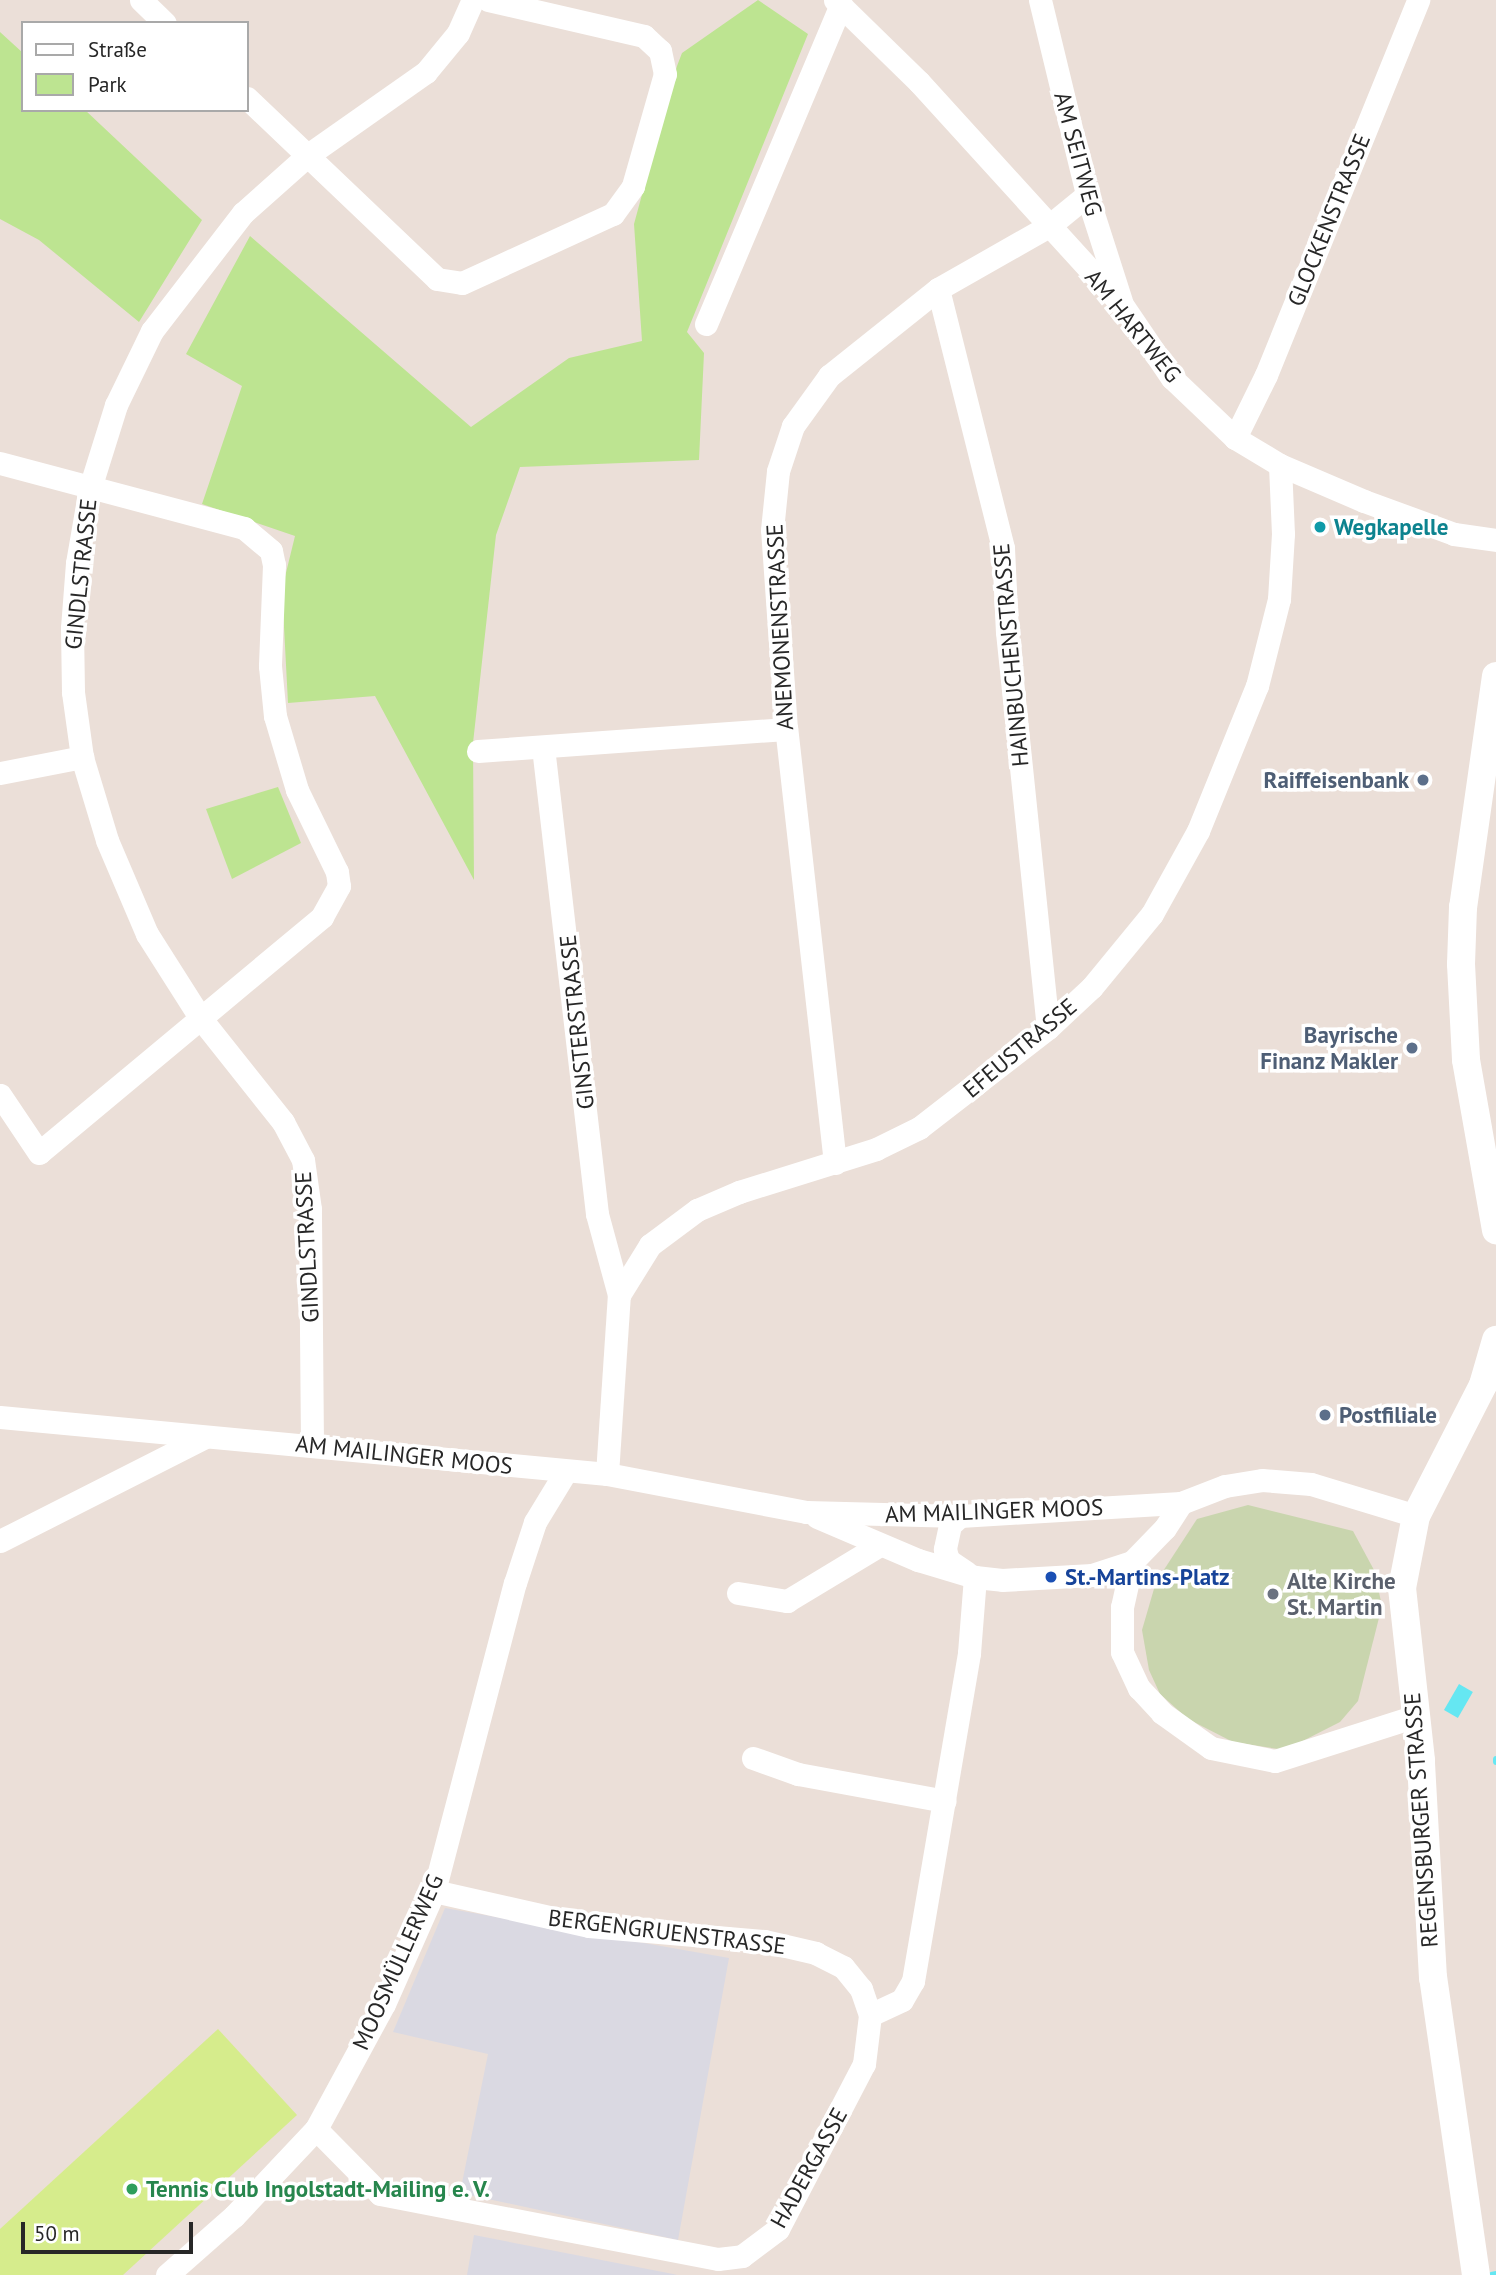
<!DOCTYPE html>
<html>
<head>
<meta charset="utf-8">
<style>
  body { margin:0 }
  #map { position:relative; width:1496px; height:2275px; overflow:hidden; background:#ebdfd8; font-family:"PT Sans",sans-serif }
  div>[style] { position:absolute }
  .industrial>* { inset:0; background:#dad9e2 }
  .green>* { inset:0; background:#bde491 }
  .cemetery>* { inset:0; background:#c9d5ae }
  .pitch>* { inset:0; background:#d6ec8c }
  .water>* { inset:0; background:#65e7f2; transform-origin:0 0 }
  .stream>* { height:7px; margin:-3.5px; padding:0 3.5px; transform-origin:3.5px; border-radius:3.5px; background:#65e7f2 }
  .minor>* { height:23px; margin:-11.5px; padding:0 11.5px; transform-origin:11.5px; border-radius:11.5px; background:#fff }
  .tertiary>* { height:28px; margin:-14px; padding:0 14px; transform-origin:14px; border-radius:14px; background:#fff }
  .dots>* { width:19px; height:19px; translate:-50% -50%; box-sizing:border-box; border:4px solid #fff; border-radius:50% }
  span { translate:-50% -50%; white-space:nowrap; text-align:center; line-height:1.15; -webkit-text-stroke:7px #fff; paint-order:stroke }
  .street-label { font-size:23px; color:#272727 }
  .culture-label { font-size:23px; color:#0d838f; font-weight:700 }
  .left { translate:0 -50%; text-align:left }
  .service-label { font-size:23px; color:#4e5e75; font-weight:700 }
  .right { translate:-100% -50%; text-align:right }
  .transit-label { font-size:23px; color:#164399; font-weight:700 }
  .worship-label { font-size:23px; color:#5b616d; font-weight:700 }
  .leisure-label { font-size:23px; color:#27864d; font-weight:700 }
  .legend { position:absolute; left:21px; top:21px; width:228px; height:91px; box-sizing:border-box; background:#fff; border:2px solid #a9a9a9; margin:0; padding:9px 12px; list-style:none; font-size:21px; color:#272727 }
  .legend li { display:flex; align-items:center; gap:14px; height:35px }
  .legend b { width:35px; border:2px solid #a9a9a9 }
  .scale { position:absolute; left:21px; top:2222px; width:172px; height:32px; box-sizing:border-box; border:4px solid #272727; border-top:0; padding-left:9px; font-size:21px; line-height:24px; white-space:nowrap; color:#272727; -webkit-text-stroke:5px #fff; paint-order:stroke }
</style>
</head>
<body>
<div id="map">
  <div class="industrial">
    <i style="clip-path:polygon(445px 1908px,729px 1958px,678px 2240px,460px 2193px,488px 2054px,393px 2032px)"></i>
    <i style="clip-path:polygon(474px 2235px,673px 2274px,677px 2275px,467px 2275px)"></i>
  </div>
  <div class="green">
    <i style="clip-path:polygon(758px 0,808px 34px,687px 332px,704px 353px,699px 460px,520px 467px,496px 535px,473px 743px,474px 880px,375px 696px,288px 703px,282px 589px,295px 536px,202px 504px,242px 386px,186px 354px,250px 236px,471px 427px,569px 358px,642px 341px,634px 224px,677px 66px,682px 53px)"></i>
    <i style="clip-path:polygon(0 32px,23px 53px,23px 110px,85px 110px,202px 220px,139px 322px,39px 240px,0 219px)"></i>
    <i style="clip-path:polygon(278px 787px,301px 843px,232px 879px,206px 809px)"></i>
  </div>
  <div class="cemetery">
    <i style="clip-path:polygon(1248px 1505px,1353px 1531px,1374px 1570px,1382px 1606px,1358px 1701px,1340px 1722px,1285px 1750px,1233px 1742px,1188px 1719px,1160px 1694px,1149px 1670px,1142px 1630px,1156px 1582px,1197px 1519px)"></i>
  </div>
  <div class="pitch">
    <i style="clip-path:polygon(218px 2029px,297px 2115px,123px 2275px,0 2275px,0 2229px)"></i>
  </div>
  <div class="water">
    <i style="left:1459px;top:1684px;width:16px;height:30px;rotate:30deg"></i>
  </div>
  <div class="stream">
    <i style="left:1496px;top:1759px;width:2px;rotate:90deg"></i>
    <i style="left:1491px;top:2275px;width:5px;rotate:-11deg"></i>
  </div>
  <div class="minor">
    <i style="left:141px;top:0;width:33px;rotate:44deg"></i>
    <i style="left:835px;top:0;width:117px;rotate:44.3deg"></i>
    <i style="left:919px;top:82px;width:303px;rotate:47.7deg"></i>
    <i style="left:1123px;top:306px;width:87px;rotate:55.8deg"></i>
    <i style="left:1172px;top:378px;width:87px;rotate:43.6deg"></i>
    <i style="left:1235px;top:438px;width:52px;rotate:31deg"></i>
    <i style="left:1280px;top:465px;width:91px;rotate:23.2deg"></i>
    <i style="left:1364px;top:501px;width:96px;rotate:20.1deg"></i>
    <i style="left:1454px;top:534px;width:42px;rotate:8.1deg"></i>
    <i style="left:1040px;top:0;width:201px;rotate:76.4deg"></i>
    <i style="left:1087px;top:195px;width:111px;rotate:72.2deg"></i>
    <i style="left:247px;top:98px;width:262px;rotate:43.6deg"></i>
    <i style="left:437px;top:279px;width:25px;rotate:9deg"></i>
    <i style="left:462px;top:283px;width:166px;rotate:-24.6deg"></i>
    <i style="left:613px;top:214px;width:34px;rotate:-54deg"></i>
    <i style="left:633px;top:186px;width:116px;rotate:-74.1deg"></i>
    <i style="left:665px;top:74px;width:24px;rotate:-102deg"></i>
    <i style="left:660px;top:51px;width:22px;rotate:-137deg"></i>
    <i style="left:644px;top:36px;width:160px;rotate:-167deg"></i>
    <i style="left:938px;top:289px;width:267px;rotate:75.9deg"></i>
    <i style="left:1003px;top:548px;width:84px;rotate:87.3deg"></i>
    <i style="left:1007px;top:632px;width:398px;rotate:84.1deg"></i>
    <i style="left:706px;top:324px;width:347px;rotate:-67.1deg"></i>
    <i style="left:1235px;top:438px;width:70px;rotate:-63.8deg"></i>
    <i style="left:1266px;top:375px;width:405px;rotate:-67.9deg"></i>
    <i style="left:0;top:463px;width:253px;rotate:14.9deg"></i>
    <i style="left:244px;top:528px;width:35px;rotate:40deg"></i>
    <i style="left:271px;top:551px;width:14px;rotate:78deg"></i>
    <i style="left:274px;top:565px;width:101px;rotate:92.3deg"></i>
    <i style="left:270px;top:666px;width:50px;rotate:84.3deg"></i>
    <i style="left:275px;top:716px;width:77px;rotate:73.4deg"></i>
    <i style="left:297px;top:790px;width:91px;rotate:64deg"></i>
    <i style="left:337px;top:872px;width:14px;rotate:82deg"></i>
    <i style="left:339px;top:886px;width:35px;rotate:119deg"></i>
    <i style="left:322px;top:917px;width:368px;rotate:140.2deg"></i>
    <i style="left:39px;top:1153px;width:70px;rotate:-123.9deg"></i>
    <i style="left:543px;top:747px;width:470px;rotate:83.4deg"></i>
    <i style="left:597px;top:1214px;width:84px;rotate:74.8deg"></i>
    <i style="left:478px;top:751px;width:309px;rotate:-4.1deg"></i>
    <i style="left:0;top:773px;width:84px;rotate:-11deg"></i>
    <i style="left:835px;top:1163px;width:437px;rotate:-96.4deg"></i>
    <i style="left:786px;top:729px;width:199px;rotate:-94deg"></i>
    <i style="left:772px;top:530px;width:59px;rotate:-84.2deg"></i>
    <i style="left:778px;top:471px;width:47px;rotate:-71.6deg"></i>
    <i style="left:793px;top:426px;width:62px;rotate:-54.2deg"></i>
    <i style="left:829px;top:376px;width:139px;rotate:-38.6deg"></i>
    <i style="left:938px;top:289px;width:128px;rotate:-29.6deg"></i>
    <i style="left:1049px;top:226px;width:49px;rotate:-39.2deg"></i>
    <i style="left:0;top:1417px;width:610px;rotate:5.36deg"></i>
    <i style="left:607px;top:1474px;width:203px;rotate:10.8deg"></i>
    <i style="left:806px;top:1512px;width:154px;rotate:1.5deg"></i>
    <i style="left:960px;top:1516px;width:221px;rotate:-3.4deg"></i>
    <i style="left:1181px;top:1503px;width:47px;rotate:-21.1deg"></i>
    <i style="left:1225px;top:1486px;width:37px;rotate:-9deg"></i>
    <i style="left:1262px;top:1480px;width:49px;rotate:4.7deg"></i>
    <i style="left:1311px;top:1484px;width:110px;rotate:16.9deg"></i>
    <i style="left:312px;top:1445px;width:236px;rotate:-90.5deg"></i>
    <i style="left:310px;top:1209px;width:49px;rotate:-98.1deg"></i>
    <i style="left:303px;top:1160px;width:43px;rotate:-117.8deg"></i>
    <i style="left:283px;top:1122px;width:132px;rotate:-128.5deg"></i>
    <i style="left:201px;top:1019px;width:101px;rotate:-122.4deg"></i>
    <i style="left:147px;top:934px;width:102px;rotate:-113.1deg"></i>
    <i style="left:107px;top:840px;width:87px;rotate:-106.8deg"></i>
    <i style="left:82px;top:757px;width:66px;rotate:-97.9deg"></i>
    <i style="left:73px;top:692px;width:64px;rotate:-90.9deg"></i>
    <i style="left:72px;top:628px;width:65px;rotate:-85.6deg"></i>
    <i style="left:77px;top:563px;width:76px;rotate:-80.2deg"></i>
    <i style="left:90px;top:488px;width:87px;rotate:-72.6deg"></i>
    <i style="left:116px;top:405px;width:82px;rotate:-64.1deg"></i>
    <i style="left:152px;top:331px;width:149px;rotate:-52.4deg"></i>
    <i style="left:243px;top:213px;width:87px;rotate:-41.7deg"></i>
    <i style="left:308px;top:155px;width:144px;rotate:-35.1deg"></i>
    <i style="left:426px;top:72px;width:50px;rotate:-50.6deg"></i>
    <i style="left:458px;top:33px;width:36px;rotate:-66deg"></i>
    <i style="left:607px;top:1474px;width:179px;rotate:-86.2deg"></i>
    <i style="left:619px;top:1295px;width:59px;rotate:-58.2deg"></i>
    <i style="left:650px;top:1245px;width:59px;rotate:-36.7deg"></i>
    <i style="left:697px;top:1210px;width:46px;rotate:-23.2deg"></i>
    <i style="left:739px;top:1192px;width:144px;rotate:-17.4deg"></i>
    <i style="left:876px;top:1149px;width:48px;rotate:-26deg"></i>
    <i style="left:919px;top:1128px;width:163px;rotate:-37.8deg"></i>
    <i style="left:1048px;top:1028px;width:60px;rotate:-43deg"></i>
    <i style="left:1092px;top:987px;width:94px;rotate:-50.6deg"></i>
    <i style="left:1152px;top:914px;width:95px;rotate:-61deg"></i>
    <i style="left:1198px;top:831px;width:157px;rotate:-67.9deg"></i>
    <i style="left:1257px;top:686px;width:90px;rotate:-75.8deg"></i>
    <i style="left:1279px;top:599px;width:65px;rotate:-86.5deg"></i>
    <i style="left:1283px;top:534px;width:69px;rotate:-92.5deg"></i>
    <i style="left:960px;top:1516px;width:13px;rotate:138deg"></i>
    <i style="left:950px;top:1525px;width:25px;rotate:102deg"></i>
    <i style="left:945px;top:1549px;width:11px;rotate:75deg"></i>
    <i style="left:948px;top:1560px;width:22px;rotate:34deg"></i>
    <i style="left:817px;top:1517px;width:110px;rotate:23.1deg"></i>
    <i style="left:918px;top:1560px;width:59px;rotate:16.6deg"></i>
    <i style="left:975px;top:1577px;width:27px;rotate:6deg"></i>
    <i style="left:1002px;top:1580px;width:90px;rotate:-3.2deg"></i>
    <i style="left:1092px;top:1575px;width:42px;rotate:-18deg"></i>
    <i style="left:1132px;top:1562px;width:47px;rotate:-45.9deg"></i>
    <i style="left:1165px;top:1528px;width:30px;rotate:-57deg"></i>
    <i style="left:0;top:1541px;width:230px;rotate:-26.9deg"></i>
    <i style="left:1132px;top:1562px;width:46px;rotate:102.5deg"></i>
    <i style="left:1122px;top:1607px;width:45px;rotate:90deg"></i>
    <i style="left:1122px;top:1652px;width:40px;rotate:65deg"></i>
    <i style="left:1139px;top:1688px;width:34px;rotate:47deg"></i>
    <i style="left:1162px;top:1713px;width:60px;rotate:35.5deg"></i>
    <i style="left:1211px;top:1748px;width:65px;rotate:11.5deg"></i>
    <i style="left:1275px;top:1761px;width:148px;rotate:-17.7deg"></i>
    <i style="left:738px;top:1593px;width:50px;rotate:9.3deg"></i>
    <i style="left:787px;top:1601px;width:109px;rotate:-31.1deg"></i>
    <i style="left:753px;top:1758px;width:48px;rotate:19.6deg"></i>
    <i style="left:798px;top:1774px;width:149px;rotate:10.4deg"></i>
    <i style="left:870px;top:2015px;width:35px;rotate:-25deg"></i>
    <i style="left:902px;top:2000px;width:22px;rotate:-60deg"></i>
    <i style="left:913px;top:1981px;width:333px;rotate:-80.3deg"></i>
    <i style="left:969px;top:1653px;width:76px;rotate:-85.5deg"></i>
    <i style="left:316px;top:2129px;width:91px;rotate:45.4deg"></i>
    <i style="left:380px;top:2194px;width:344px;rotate:10.9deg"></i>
    <i style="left:718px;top:2259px;width:24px;rotate:-7deg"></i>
    <i style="left:742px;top:2256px;width:45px;rotate:-36.9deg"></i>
    <i style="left:778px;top:2229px;width:186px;rotate:-62.5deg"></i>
    <i style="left:864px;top:2064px;width:49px;rotate:-83deg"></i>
    <i style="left:870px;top:2015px;width:28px;rotate:-109deg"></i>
    <i style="left:861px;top:1989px;width:28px;rotate:-129deg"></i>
    <i style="left:843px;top:1967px;width:30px;rotate:-153deg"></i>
    <i style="left:816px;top:1953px;width:53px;rotate:-167deg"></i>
    <i style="left:764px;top:1941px;width:176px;rotate:-175.1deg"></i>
    <i style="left:589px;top:1926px;width:159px;rotate:-167.3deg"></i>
    <i style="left:167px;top:2275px;width:89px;rotate:-41.4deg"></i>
    <i style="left:234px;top:2216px;width:120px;rotate:-46.7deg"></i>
    <i style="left:316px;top:2129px;width:142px;rotate:-61.5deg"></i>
    <i style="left:384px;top:2004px;width:124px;rotate:-66.1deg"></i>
    <i style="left:434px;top:1891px;width:318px;rotate:-75.3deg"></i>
    <i style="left:515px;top:1583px;width:64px;rotate:-71.8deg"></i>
    <i style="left:535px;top:1522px;width:60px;rotate:-58.7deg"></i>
  </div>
  <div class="tertiary">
    <i style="left:1496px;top:676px;width:233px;rotate:98.1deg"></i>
    <i style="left:1463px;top:907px;width:57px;rotate:92deg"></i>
    <i style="left:1461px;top:964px;width:96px;rotate:87deg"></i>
    <i style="left:1466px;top:1060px;width:173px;rotate:80deg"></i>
    <i style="left:1476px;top:2275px;width:300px;rotate:-98.2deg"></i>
    <i style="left:1433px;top:1978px;width:218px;rotate:-93.2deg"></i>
    <i style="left:1421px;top:1760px;width:173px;rotate:-96.3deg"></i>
    <i style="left:1402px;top:1588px;width:73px;rotate:-79deg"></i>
    <i style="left:1416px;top:1516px;width:147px;rotate:-62.9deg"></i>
    <i style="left:1483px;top:1385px;width:47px;rotate:-73.9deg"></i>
  </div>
  <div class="dots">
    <i style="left:1320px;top:527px;background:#0f9aa8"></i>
    <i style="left:1423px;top:780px;background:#5c6f8a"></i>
    <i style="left:1412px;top:1048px;background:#5c6f8a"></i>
    <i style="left:1325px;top:1415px;background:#5c6f8a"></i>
    <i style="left:1051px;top:1577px;background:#1a4fb4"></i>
    <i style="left:1273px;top:1594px;background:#6b7280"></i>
    <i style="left:132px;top:2189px;background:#2e9e5b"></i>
  </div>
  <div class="street-label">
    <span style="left:1078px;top:154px;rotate:75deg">AM SEITWEG</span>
    <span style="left:1329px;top:220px;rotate:-68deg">GLOCKENSTRASSE</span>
    <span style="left:1133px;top:326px;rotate:51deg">AM HARTWEG</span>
    <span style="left:81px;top:574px;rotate:-84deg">GINDLSTRASSE</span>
    <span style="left:780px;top:627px;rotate:-93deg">ANEMONENSTRASSE</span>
    <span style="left:1011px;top:655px;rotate:-95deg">HAINBUCHENSTRASSE</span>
    <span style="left:577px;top:1022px;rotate:-96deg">GINSTERSTRASSE</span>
    <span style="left:1020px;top:1048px;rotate:-40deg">EFEUSTRASSE</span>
    <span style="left:307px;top:1247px;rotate:-93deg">GINDLSTRASSE</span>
    <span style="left:404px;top:1455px;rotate:6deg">AM MAILINGER MOOS</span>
    <span style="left:994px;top:1511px;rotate:-2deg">AM MAILINGER MOOS</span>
    <span style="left:1421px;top:1820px;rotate:-94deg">REGENSBURGER STRASSE</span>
    <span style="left:667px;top:1932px;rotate:7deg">BERGENGRUENSTRASSE</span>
    <span style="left:398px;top:1962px;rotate:-66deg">MOOSMÜLLERWEG</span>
    <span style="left:809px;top:2168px;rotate:-61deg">HADERGASSE</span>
  </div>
  <div class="culture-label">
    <span class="left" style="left:1334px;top:527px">Wegkapelle</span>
  </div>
  <div class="service-label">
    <span class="right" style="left:1409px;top:780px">Raiffeisenbank</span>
    <span class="right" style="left:1398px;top:1048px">Bayrische<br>Finanz Makler</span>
    <span class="left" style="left:1339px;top:1415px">Postfiliale</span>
  </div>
  <div class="transit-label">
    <span class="left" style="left:1065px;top:1577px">St.-Martins-Platz</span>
  </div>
  <div class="worship-label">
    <span class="left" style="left:1287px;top:1594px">Alte Kirche<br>St. Martin</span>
  </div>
  <div class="leisure-label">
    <span class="left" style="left:146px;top:2189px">Tennis Club Ingolstadt-Mailing e. V.</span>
  </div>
  <ul class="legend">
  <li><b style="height:9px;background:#fff"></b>Straße</li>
  <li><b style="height:19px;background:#bde491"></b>Park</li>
  </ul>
  <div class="scale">50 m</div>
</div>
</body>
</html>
